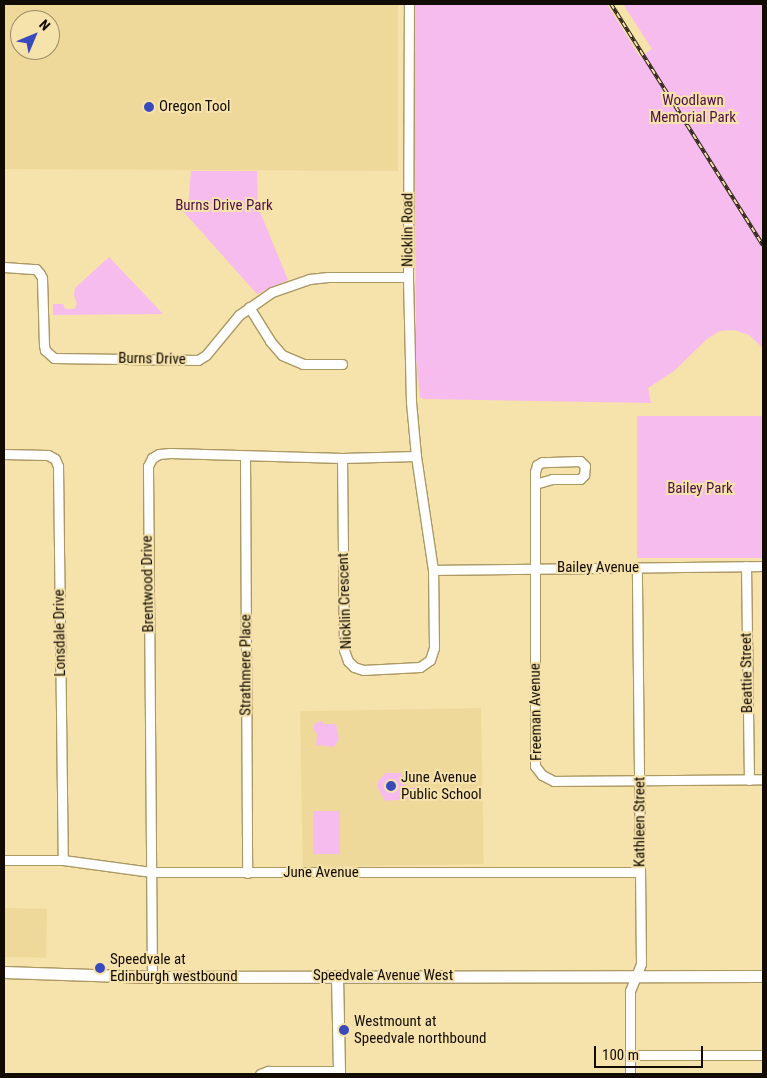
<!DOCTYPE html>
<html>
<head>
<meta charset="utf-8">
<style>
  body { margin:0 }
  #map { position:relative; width:767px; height:1078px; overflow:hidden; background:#f6e2ab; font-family:"Roboto Condensed",sans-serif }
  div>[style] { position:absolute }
  .built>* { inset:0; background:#efd99a; transform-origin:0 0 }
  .green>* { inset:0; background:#f6bcee; transform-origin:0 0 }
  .roads { filter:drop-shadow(1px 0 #ab9863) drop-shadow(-1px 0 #ab9863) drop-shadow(0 1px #ab9863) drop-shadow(0 -1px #ab9863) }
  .street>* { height:9px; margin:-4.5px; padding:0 4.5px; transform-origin:4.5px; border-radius:4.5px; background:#fff }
  .secondary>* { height:11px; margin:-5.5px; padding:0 5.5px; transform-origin:5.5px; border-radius:5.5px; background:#fff }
  .rail>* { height:4px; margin-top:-2px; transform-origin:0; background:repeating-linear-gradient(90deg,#f6e2ab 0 5.5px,#2d2414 0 11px); box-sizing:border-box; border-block:1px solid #2d2414 }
  .dots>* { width:14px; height:14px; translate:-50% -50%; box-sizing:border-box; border:2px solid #f6e2ab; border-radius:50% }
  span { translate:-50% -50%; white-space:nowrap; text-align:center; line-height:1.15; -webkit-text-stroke:4px #f6e2ab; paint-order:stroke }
  .park-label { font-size:15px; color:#4c1048 }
  .poi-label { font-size:15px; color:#120b00 }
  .left { translate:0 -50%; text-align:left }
  .street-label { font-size:15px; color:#120b00 }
  .frame { position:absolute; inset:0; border:5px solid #120b00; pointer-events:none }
  .north { position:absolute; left:10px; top:10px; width:50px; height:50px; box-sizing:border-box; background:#f6e2ab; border:1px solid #9b8c67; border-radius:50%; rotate:45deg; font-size:14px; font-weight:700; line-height:20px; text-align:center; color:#120b00 }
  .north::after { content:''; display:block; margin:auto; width:18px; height:22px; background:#394abd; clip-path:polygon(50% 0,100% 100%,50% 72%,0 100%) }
  .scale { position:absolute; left:594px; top:1046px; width:109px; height:22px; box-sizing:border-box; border:2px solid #120b00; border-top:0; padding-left:6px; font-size:15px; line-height:18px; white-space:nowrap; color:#120b00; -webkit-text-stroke:4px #f6e2ab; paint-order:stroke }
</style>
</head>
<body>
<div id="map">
  <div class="built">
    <i style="clip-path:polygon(evenodd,4px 4px,398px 4px,398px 171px,4px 169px,4px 4px,20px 20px,50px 20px,50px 50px,20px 50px,20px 20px)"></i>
    <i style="left:481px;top:708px;width:156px;height:181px;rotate:89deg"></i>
    <i style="left:4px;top:908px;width:43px;height:49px;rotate:1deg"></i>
  </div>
  <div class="green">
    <i style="clip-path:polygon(414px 4px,607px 4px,640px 57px,652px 49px,623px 4px,763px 4px,763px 348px,749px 335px,734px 330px,720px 331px,707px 339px,674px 371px,648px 388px,651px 403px,423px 399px,420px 397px,416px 359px)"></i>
    <i style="clip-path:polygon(191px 171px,257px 171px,258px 207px,288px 280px,257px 294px,182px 210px,188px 209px)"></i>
    <i style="clip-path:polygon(109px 257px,163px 314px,53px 315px,53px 304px,63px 304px,65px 309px,74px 309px,77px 304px,74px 295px,75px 288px)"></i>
    <i style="left:763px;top:416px;width:142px;height:126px;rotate:90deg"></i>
    <i style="clip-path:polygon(322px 721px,323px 724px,336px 724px,339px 739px,334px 747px,316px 745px,317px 734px,313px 729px,315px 723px)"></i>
    <i style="clip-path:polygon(386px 773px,401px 773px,406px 789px,416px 787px,416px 798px,385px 801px,378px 788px,378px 781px)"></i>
    <i style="left:313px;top:811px;width:27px;height:43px"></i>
  </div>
  <div class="roads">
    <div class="street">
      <i style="left:4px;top:267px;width:32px;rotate:4deg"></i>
      <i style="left:36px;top:269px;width:6px;rotate:51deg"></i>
      <i style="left:40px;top:274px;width:4px;rotate:63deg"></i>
      <i style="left:42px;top:278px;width:67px;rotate:88.3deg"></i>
      <i style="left:44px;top:345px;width:5px;rotate:79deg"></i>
      <i style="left:45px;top:350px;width:12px;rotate:42deg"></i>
      <i style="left:54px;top:358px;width:144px;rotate:0.8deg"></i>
      <i style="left:198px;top:360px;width:9px;rotate:-32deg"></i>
      <i style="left:206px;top:355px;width:52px;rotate:-50.5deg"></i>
      <i style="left:239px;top:315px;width:40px;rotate:-34.9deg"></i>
      <i style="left:272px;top:292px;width:39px;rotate:-19deg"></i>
      <i style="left:309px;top:279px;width:19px;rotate:-6deg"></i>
      <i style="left:328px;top:277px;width:80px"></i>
      <i style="left:249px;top:307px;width:40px;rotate:58deg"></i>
      <i style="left:270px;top:341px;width:18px;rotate:49deg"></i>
      <i style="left:282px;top:355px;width:23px;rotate:23deg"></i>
      <i style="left:303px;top:364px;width:39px"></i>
      <i style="left:4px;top:454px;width:44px;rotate:1.3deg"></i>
      <i style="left:48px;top:455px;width:8px;rotate:30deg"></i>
      <i style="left:55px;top:459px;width:8px;rotate:67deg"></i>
      <i style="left:58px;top:466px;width:394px;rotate:89.3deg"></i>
      <i style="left:245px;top:456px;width:417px;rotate:89.7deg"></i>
      <i style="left:342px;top:458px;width:192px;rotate:89.4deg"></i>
      <i style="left:344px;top:650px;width:12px;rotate:70deg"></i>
      <i style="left:348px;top:661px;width:8px;rotate:45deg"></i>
      <i style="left:354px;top:667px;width:9px;rotate:18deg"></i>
      <i style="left:363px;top:670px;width:57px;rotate:-3deg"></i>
      <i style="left:420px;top:667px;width:12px;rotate:-35deg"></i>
      <i style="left:430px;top:660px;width:13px;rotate:-72deg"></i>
      <i style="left:434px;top:648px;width:78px;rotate:-90.7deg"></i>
      <i style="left:433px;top:570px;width:115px;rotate:-98.5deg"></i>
      <i style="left:416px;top:456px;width:54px;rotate:-95.3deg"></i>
      <i style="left:411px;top:402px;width:125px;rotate:-91.4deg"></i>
      <i style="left:408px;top:277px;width:273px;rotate:-89.8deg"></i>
      <i style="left:535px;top:484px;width:18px;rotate:-16deg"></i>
      <i style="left:552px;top:479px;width:28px"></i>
      <i style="left:580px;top:479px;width:6px;rotate:-45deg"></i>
      <i style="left:584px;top:475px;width:9px;rotate:-84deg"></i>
      <i style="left:585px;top:466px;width:7px;rotate:-135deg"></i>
      <i style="left:580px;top:461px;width:38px;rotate:178deg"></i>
      <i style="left:542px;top:462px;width:6px;rotate:149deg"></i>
      <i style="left:537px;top:465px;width:7px;rotate:106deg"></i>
      <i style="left:535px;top:472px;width:294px;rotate:90deg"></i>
      <i style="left:535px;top:766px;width:11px;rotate:52deg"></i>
      <i style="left:542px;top:775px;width:13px;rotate:27deg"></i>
      <i style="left:554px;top:781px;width:209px;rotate:-0.5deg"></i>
      <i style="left:746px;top:566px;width:214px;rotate:89.2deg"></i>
      <i style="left:433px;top:570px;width:330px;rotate:-0.7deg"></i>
      <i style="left:4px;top:860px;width:59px"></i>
      <i style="left:63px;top:860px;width:89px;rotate:7.8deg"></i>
      <i style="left:151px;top:872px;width:489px"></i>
      <i style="left:152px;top:977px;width:511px;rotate:-90.45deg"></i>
      <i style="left:148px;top:466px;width:9px;rotate:-63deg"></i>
      <i style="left:152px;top:458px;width:8px;rotate:-30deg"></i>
      <i style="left:159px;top:454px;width:11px;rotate:-5deg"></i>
      <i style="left:170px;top:453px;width:172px;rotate:1.7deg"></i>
      <i style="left:342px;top:458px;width:74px;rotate:-1.5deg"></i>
      <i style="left:630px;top:1055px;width:133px"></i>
      <i style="left:260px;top:1074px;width:9px;rotate:-21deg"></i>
      <i style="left:268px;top:1071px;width:71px"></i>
      <i style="left:630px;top:1074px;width:83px;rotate:-90deg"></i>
      <i style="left:630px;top:991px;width:29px;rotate:-68deg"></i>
      <i style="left:641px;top:964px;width:396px;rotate:-90.6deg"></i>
    </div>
    <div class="secondary">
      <i style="left:4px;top:972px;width:148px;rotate:1.9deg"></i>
      <i style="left:152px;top:977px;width:611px;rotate:-0.09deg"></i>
      <i style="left:337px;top:976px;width:98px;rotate:88.8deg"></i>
    </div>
  </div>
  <div class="rail">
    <i style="left:611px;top:4px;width:285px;rotate:57.8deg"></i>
  </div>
  <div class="dots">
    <i style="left:149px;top:107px;background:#394abd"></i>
    <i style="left:391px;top:786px;background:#394abd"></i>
    <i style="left:100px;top:968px;background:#394abd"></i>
    <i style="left:344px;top:1030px;background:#394abd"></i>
  </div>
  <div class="park-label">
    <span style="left:693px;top:109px">Woodlawn<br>Memorial Park</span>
    <span style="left:224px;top:206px">Burns Drive Park</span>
    <span style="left:700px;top:489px">Bailey Park</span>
  </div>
  <div class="poi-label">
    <span class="left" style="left:159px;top:107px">Oregon Tool</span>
    <span class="left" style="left:401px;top:786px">June Avenue<br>Public School</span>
    <span class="left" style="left:110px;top:968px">Speedvale at<br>Edinburgh westbound</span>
    <span class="left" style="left:354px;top:1030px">Westmount at<br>Speedvale northbound</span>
  </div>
  <div class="street-label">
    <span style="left:408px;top:230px;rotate:-90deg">Nicklin Road</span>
    <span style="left:152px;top:359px;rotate:1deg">Burns Drive</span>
    <span style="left:598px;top:568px">Bailey Avenue</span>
    <span style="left:148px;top:584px;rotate:-91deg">Brentwood Drive</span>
    <span style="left:345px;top:601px;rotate:-92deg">Nicklin Crescent</span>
    <span style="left:60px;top:633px;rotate:-91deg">Lonsdale Drive</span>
    <span style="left:246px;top:665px;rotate:-90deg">Strathmere Place</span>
    <span style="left:747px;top:673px;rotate:-91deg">Beattie Street</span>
    <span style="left:536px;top:712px;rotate:-91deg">Freeman Avenue</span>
    <span style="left:640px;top:822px;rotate:-90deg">Kathleen Street</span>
    <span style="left:321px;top:873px">June Avenue</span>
    <span style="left:383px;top:976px">Speedvale Avenue West</span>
  </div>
  <div class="frame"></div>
  <div class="north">N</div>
  <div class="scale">100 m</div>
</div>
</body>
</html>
